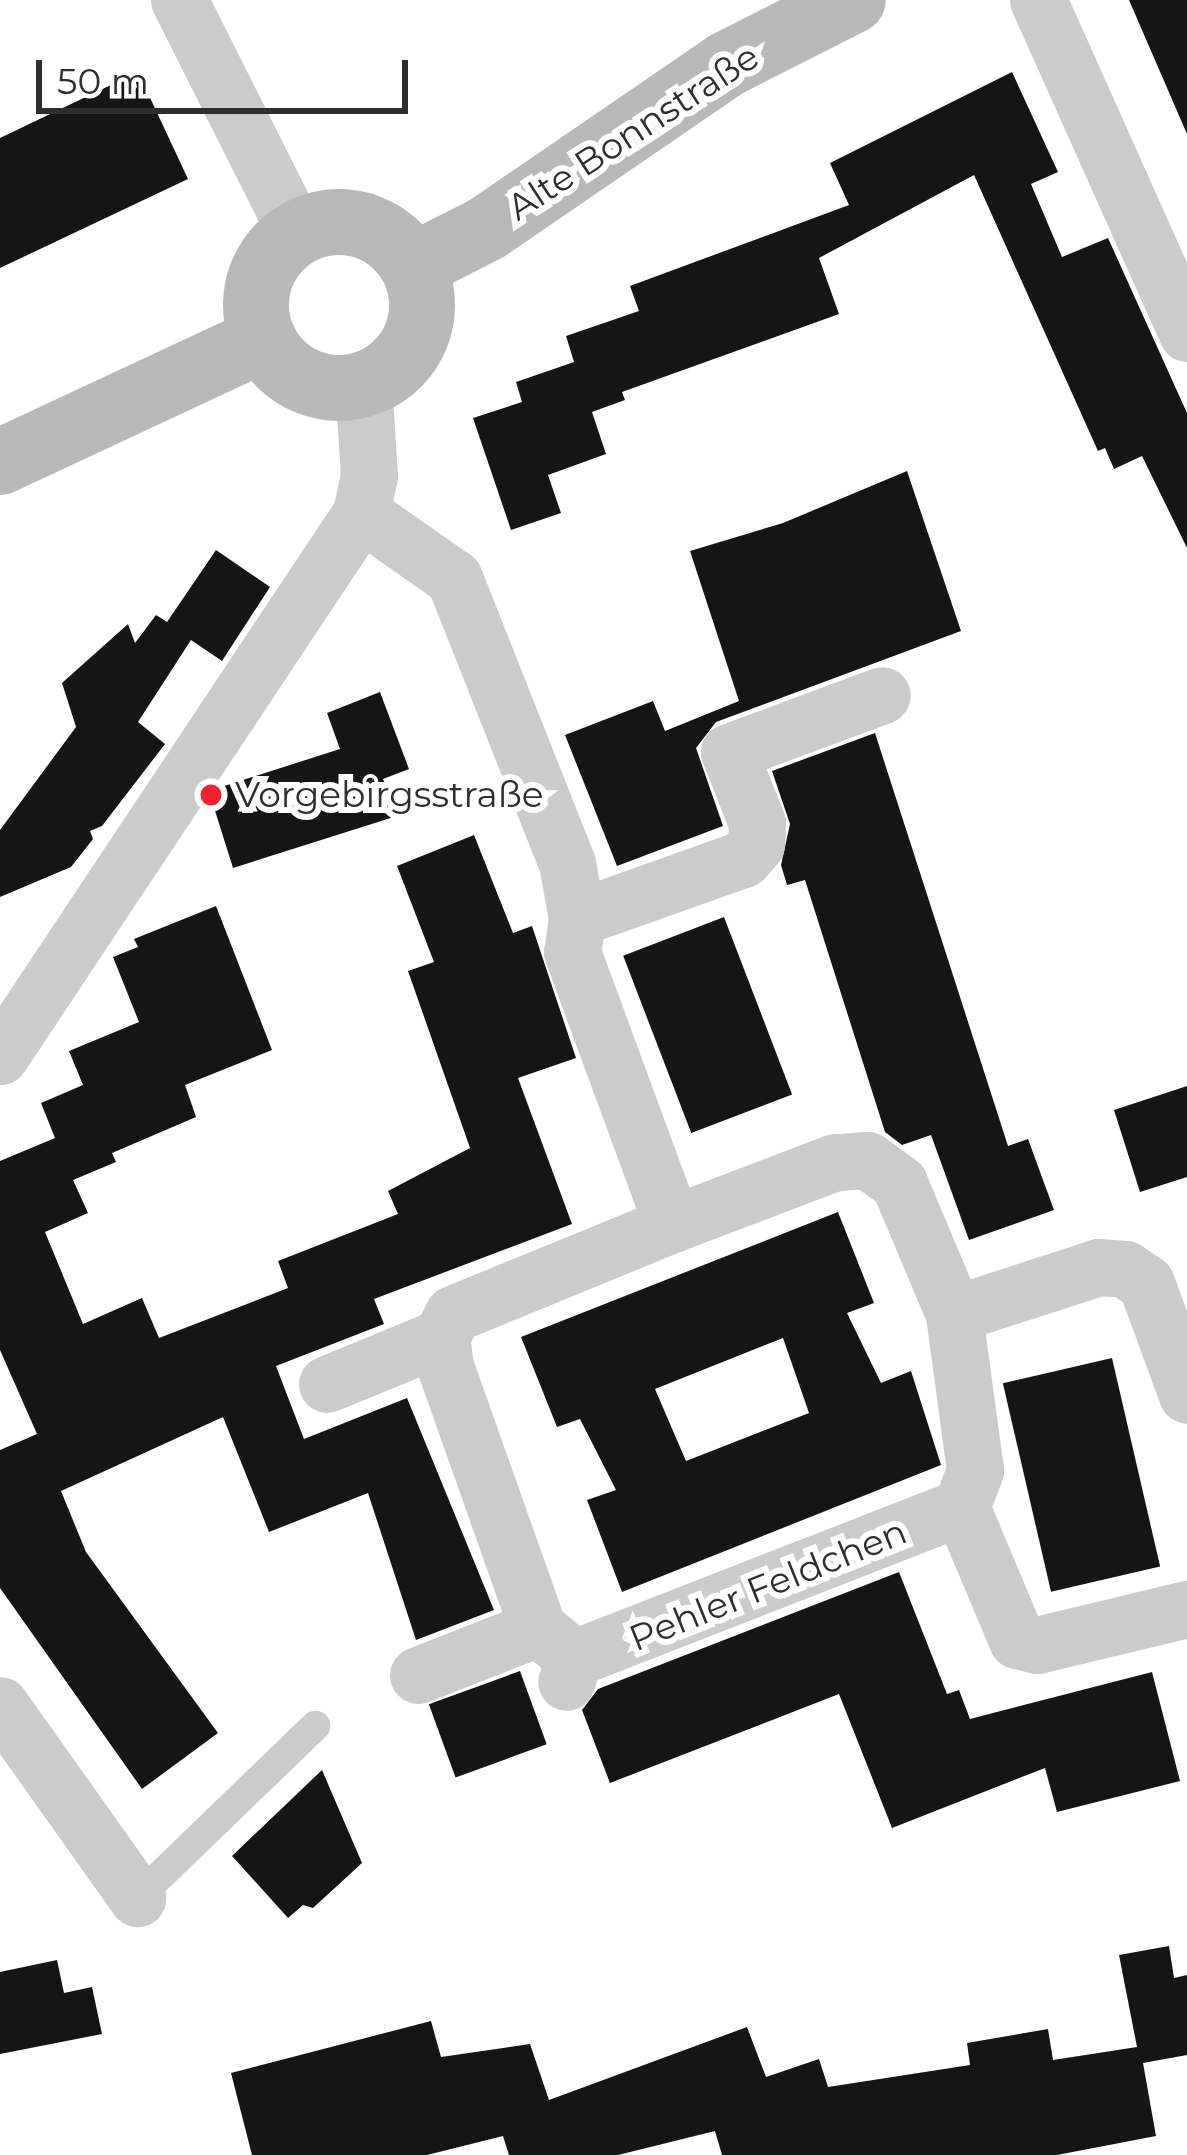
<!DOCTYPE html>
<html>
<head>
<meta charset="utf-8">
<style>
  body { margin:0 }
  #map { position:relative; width:1187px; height:2155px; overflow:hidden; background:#fff; font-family:Montserrat,sans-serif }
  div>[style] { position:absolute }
  .building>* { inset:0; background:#151515; transform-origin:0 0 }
  .service>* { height:30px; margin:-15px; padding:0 15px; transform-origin:15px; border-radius:15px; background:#cbcbcb }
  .minor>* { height:57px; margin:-28.5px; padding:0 28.5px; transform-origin:28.5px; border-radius:28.5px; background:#cbcbcb }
  .secondary>* { height:66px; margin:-33px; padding:0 33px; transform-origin:33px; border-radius:33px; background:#b8b8b8 }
  .secondary>.ring { margin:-33px; padding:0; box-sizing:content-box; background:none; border:66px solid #b8b8b8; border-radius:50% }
  .dots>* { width:33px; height:33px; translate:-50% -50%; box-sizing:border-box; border:6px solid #fff; border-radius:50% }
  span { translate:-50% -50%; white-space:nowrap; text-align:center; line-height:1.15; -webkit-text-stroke:12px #fff; paint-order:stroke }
  .street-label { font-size:36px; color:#2e2e2e }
  .poi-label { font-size:36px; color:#2e2e2e }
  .left { translate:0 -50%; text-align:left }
  .scale { position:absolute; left:36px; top:60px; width:372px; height:54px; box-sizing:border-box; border:6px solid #2e2e2e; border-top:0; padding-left:15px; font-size:36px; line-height:42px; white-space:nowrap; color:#2e2e2e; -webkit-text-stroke:9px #fff; paint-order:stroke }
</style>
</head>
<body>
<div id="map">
  <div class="building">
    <i style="clip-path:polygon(1129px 0,1187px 0,1187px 134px)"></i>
    <i style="clip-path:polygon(138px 72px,188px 179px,0 268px,0 138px)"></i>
    <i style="clip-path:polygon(1012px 72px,1058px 172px,1031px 184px,1062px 257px,1108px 238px,1187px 413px,1187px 548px,1142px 456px,1114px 469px,1105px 448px,1098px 451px,974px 175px,819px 258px,839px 314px,622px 392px,625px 400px,592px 412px,606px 454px,548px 475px,561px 513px,511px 530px,473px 418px,522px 402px,516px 382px,574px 362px,566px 336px,639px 311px,630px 286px,849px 205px,830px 163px)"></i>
    <i style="clip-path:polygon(907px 471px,961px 631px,716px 722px,696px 748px,723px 826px,617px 866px,565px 735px,653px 701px,665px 731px,739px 701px,690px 551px,783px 523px)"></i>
    <i style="clip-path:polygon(216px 550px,270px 587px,222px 661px,191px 640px,138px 722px,165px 744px,102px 826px,90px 831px,93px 839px,71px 867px,0 897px,0 830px,76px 727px,62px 683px,128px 624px,135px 643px,156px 615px,167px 622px)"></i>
    <i style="clip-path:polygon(380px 692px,409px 769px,383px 779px,397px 816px,233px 868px,211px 798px,218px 788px,340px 749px,327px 713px)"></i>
    <i style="clip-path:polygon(875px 733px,1008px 1146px,1028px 1139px,1054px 1210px,969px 1240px,931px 1135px,902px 1145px,885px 1132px,805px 880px,787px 885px,781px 865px,790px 824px,772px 771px)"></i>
    <i style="clip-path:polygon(474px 835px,513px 933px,532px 926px,576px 1058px,518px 1078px,572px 1224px,374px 1299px,384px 1324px,276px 1366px,304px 1439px,407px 1398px,494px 1610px,416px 1640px,368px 1493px,269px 1532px,223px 1417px,61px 1491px,86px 1552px,218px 1733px,142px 1789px,0 1588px,0 1450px,37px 1434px,0 1350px,0 1161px,55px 1138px,41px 1103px,83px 1085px,69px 1051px,139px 1022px,113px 957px,138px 947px,134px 939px,216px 906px,272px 1050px,185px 1085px,196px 1117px,112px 1153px,116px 1162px,73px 1180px,88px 1213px,45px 1232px,83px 1324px,142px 1298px,159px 1338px,288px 1288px,278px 1261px,398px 1214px,388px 1191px,470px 1148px,408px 971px,434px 962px,397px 866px)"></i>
    <i style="left:724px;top:917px;width:190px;height:108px;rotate:69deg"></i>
    <i style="clip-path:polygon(1187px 1086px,1187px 1177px,1140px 1192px,1114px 1110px)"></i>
    <i style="clip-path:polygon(evenodd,838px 1212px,874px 1303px,847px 1313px,881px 1383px,911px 1371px,941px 1465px,622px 1592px,587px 1500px,616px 1490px,580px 1419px,557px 1427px,521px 1337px,838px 1212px,783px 1338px,809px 1413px,686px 1461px,655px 1389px,783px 1338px)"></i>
    <i style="left:1112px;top:1358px;width:214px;height:112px;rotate:77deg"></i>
    <i style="clip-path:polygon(899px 1572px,947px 1694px,959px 1690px,970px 1719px,1152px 1672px,1180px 1781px,1057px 1812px,1045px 1768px,892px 1828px,839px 1694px,610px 1783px,582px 1710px,598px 1689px)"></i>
    <i style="left:520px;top:1671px;width:78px;height:97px;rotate:70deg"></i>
    <i style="clip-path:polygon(322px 1770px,362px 1863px,313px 1908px,303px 1905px,288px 1918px,232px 1856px)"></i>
    <i style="clip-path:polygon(1169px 1946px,1174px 1978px,1187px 1975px,1187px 2055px,1143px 2063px,1156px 2136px,1057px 2155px,722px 2155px,715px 2131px,618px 2155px,509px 2155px,503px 2136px,427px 2155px,252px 2155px,231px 2073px,431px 2021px,441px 2057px,530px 2044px,549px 2100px,747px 2027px,766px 2077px,819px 2059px,828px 2087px,970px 2065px,967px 2043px,1048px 2029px,1053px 2060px,1137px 2047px,1119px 1955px)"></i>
    <i style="clip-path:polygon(57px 1960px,64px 1993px,92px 1987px,102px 2034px,0 2054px,0 1972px)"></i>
  </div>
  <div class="service">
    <i style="left:137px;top:1898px;width:248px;rotate:-44deg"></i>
  </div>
  <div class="minor">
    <i style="left:179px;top:0;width:263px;rotate:63.3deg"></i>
    <i style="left:1038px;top:0;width:365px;rotate:65.9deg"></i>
    <i style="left:361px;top:513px;width:113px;rotate:35deg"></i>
    <i style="left:454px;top:578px;width:307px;rotate:68.4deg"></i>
    <i style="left:567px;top:863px;width:56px;rotate:79.7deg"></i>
    <i style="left:577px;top:918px;width:34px;rotate:98deg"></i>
    <i style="left:572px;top:952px;width:290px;rotate:69.8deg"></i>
    <i style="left:672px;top:1224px;width:237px;rotate:157.7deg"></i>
    <i style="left:453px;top:1314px;width:26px;rotate:118deg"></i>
    <i style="left:441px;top:1337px;width:29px;rotate:82deg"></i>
    <i style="left:445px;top:1366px;width:278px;rotate:70.5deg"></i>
    <i style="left:538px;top:1628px;width:47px;rotate:39.8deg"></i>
    <i style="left:574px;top:1658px;width:25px;rotate:108deg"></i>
    <i style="left:577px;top:918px;width:176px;rotate:-19.6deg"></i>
    <i style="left:743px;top:859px;width:20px;rotate:-49deg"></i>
    <i style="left:756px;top:844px;width:21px;rotate:-87deg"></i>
    <i style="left:757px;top:823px;width:76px;rotate:-111.5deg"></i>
    <i style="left:729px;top:752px;width:163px;rotate:-20.4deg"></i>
    <i style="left:0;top:1056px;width:652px;rotate:-56.38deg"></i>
    <i style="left:361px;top:513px;width:38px;rotate:-78deg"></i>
    <i style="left:369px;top:476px;width:92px;rotate:-93.7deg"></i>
    <i style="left:954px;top:1314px;width:152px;rotate:-18deg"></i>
    <i style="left:1099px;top:1267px;width:26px;rotate:4deg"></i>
    <i style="left:1125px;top:1269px;width:25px;rotate:34deg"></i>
    <i style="left:1146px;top:1283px;width:119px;rotate:69.9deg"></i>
    <i style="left:327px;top:1384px;width:123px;rotate:-22.4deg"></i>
    <i style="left:961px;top:1507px;width:144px;rotate:67.2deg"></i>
    <i style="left:1017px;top:1640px;width:21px;rotate:14deg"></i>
    <i style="left:1037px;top:1645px;width:154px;rotate:-13.5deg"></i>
    <i style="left:574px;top:1658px;width:415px;rotate:-21.3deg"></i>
    <i style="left:961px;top:1507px;width:40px;rotate:-69deg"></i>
    <i style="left:975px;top:1470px;width:157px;rotate:-97.7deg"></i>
    <i style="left:954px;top:1314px;width:142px;rotate:-112.8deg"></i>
    <i style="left:899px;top:1183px;width:39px;rotate:-144deg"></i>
    <i style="left:867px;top:1160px;width:32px;rotate:176deg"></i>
    <i style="left:835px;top:1162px;width:174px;rotate:159.2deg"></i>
    <i style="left:418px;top:1675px;width:129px;rotate:-21.4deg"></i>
    <i style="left:0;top:1705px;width:237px;rotate:54.6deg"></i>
  </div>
  <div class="secondary">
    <i class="ring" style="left:256px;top:222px;width:100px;height:100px"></i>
    <i style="left:413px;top:266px;width:82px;rotate:-26.9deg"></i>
    <i style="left:486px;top:229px;width:292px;rotate:-34.4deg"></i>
    <i style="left:727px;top:64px;width:141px;rotate:-26.9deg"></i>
    <i style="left:0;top:462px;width:291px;rotate:-25deg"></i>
  </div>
  <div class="dots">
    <i style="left:211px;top:795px;background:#f42132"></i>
  </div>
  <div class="street-label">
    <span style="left:633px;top:132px;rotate:-33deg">Alte Bonnstraße</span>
    <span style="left:768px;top:1585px;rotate:-22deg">Pehler Feldchen</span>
  </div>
  <div class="poi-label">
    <span class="left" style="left:235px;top:795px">Vorgebirgsstraße</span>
  </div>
  <div class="scale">50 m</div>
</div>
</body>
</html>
